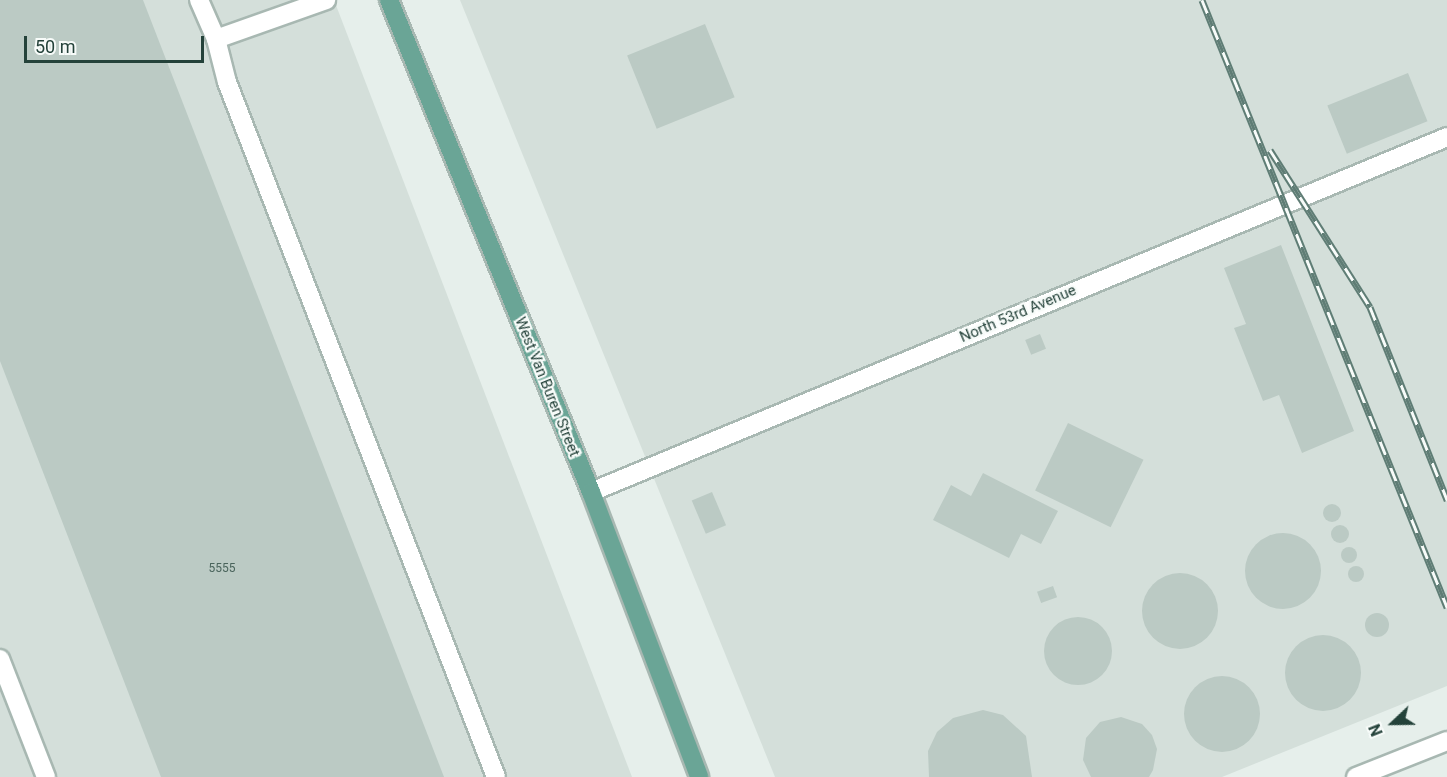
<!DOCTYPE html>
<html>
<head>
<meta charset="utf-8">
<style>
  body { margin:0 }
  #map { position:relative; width:1447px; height:777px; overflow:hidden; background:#e6efeb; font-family:Roboto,sans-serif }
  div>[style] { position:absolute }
  .built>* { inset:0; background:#d4dfda }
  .building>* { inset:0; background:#bbcac4; transform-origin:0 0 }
  .round { border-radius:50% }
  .roads { filter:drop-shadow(2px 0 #a8b8b2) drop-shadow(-2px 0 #a8b8b2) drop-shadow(0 2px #a8b8b2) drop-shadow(0 -2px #a8b8b2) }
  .minor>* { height:18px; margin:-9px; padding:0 9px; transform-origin:9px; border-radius:9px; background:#fff }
  .major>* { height:18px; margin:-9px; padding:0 9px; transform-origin:9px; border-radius:9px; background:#6aa596 }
  .rail>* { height:7px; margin-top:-3.5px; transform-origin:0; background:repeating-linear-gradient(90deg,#f7fbf9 0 14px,#5f7d75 0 28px); box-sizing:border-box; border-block:2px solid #5f7d75 }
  span { translate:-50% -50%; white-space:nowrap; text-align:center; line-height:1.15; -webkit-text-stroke:4.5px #f7fbf9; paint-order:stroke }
  .number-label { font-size:12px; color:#4a645c }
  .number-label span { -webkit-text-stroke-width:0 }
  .street-label { font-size:15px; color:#24423a }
  .north { position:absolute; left:1363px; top:693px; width:60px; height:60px; -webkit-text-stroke:4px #f7fbf9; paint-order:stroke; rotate:248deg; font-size:16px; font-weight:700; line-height:24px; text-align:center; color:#24423a }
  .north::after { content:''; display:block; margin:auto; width:21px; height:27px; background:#24423a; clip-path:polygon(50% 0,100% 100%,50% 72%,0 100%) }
  .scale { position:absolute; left:24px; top:36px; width:180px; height:27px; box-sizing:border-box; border:3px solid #24423a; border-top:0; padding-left:8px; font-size:18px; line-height:21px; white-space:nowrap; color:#24423a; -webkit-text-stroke:4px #f7fbf9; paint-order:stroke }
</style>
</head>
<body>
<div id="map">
  <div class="built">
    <i style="clip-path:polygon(0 0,334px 0,632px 777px,0 777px)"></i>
    <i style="clip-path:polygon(460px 0,1447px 0,1447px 686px,1222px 777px,775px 777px)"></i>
  </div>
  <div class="building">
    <i style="clip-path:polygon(0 0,143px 0,444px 777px,161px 777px,0 361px)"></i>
    <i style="left:705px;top:24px;width:79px;height:84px;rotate:68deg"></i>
    <i style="left:1408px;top:73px;width:52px;height:87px;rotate:68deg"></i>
    <i style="clip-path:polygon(1281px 245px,1354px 431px,1302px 453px,1279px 395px,1263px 401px,1234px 328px,1246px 324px,1224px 268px)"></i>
    <i style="left:1040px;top:334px;width:16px;height:16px;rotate:68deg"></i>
    <i style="left:1068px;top:423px;width:84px;height:75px;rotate:26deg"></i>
    <i style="clip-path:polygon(983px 473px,1058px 511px,1041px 544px,1021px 534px,1009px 558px,933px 520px,951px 485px,971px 496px)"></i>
    <i style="left:712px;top:492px;width:36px;height:22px;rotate:67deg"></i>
    <i class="round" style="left:1323px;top:504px;width:18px;height:18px"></i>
    <i class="round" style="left:1331px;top:525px;width:18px;height:18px"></i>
    <i class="round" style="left:1245px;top:533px;width:76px;height:76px"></i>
    <i class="round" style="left:1341px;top:547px;width:16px;height:16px"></i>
    <i class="round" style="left:1348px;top:566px;width:16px;height:16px"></i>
    <i class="round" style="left:1142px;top:573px;width:76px;height:76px"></i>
    <i style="left:1053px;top:586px;width:12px;height:17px;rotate:70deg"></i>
    <i class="round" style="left:1365px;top:613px;width:24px;height:24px"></i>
    <i class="round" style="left:1044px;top:617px;width:68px;height:68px"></i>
    <i class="round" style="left:1285px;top:635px;width:76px;height:76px"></i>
    <i class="round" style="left:1184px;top:676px;width:76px;height:76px"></i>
    <i style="clip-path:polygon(983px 710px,1003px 715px,1026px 736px,1032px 777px,929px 777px,928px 751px,937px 732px,953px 718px)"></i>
    <i style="clip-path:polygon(1121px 717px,1142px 724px,1152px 735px,1157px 749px,1153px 770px,1149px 777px,1091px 777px,1083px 760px,1086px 738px,1100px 722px)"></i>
  </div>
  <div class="roads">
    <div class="minor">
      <i style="left:199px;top:0;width:43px;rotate:66.4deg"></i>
      <i style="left:216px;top:39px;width:117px;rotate:-19.5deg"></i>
      <i style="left:216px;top:39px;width:44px;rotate:75.7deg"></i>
      <i style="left:227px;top:82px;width:745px;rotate:68.84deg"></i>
      <i style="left:591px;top:492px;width:927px;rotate:-22.52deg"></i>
      <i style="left:0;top:659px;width:127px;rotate:68.7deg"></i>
      <i style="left:1356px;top:777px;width:98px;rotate:-21.6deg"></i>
    </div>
    <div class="major">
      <i style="left:389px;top:0;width:532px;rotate:67.68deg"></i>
      <i style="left:591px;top:492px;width:305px;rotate:69.2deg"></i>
    </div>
  </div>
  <div class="rail">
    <i style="left:1202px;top:0;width:655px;rotate:68.02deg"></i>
    <i style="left:1270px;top:150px;width:186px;rotate:57.5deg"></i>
    <i style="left:1370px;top:307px;width:208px;rotate:68.2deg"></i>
  </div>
  <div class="number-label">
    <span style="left:222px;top:569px">5555</span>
  </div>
  <div class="street-label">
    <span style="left:1018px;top:314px;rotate:-23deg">North 53rd Avenue</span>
    <span style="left:547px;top:387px;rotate:68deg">West Van Buren Street</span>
  </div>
  <div class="north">N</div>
  <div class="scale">50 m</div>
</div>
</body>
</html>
